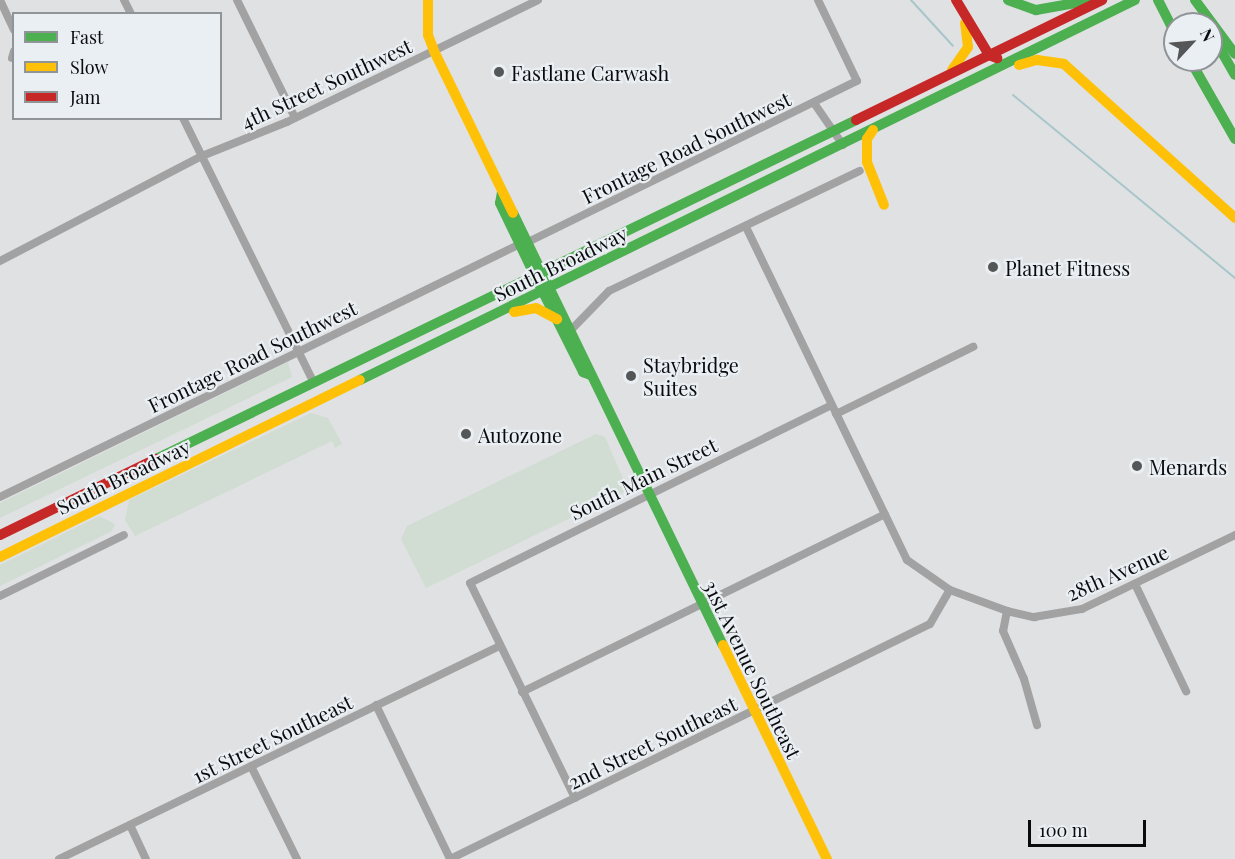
<!DOCTYPE html>
<html>
<head>
<meta charset="utf-8">
<style>
  body { margin:0 }
  #map { position:relative; width:1235px; height:859px; overflow:hidden; background:#dfe1e3; font-family:"Playfair Display",serif }
  div>[style] { position:absolute }
  .green>* { inset:0; background:#d1ddd2 }
  .stream>* { height:2px; margin:-1px; padding:0 1px; transform-origin:1px; border-radius:1px; background:#a8c6ca }
  .street>* { height:8px; margin:-4px; padding:0 4px; transform-origin:4px; border-radius:4px; background:#a2a2a3 }
  .fast>* { height:10px; margin:-5px; padding:0 5px; transform-origin:5px; border-radius:5px; background:#4caf50 }
  .slow>* { height:10px; margin:-5px; padding:0 5px; transform-origin:5px; border-radius:5px; background:#ffc107 }
  .jam>* { height:10px; margin:-5px; padding:0 5px; transform-origin:5px; border-radius:5px; background:#c62828 }
  .dots>* { width:16px; height:16px; translate:-50% -50%; box-sizing:border-box; border:3px solid #eaeff3; border-radius:50% }
  span { translate:-50% -50%; white-space:nowrap; text-align:center; line-height:1.15; -webkit-text-stroke:4.5px #eaeff3; paint-order:stroke }
  .poi-label { font-size:20px; color:#0a0b0d }
  .left { translate:0 -50%; text-align:left }
  .street-label { font-size:20px; color:#0a0b0d }
  .legend { position:absolute; left:12px; top:12px; width:210px; height:108px; box-sizing:border-box; background:#eaeff3; border:2px solid #909497; margin:0; padding:8px 10px; list-style:none; font-size:18px; color:#0a0b0d }
  .legend li { display:flex; align-items:center; gap:12px; height:30px }
  .legend b { width:30px; border:2px solid #909497 }
  .north { position:absolute; left:1163px; top:12px; width:60px; height:60px; box-sizing:border-box; background:#eaeff3; border:2px solid #909497; border-radius:50%; rotate:64deg; font-size:16px; font-weight:700; line-height:24px; text-align:center; color:#0a0b0d }
  .north::after { content:''; display:block; margin:auto; width:21px; height:27px; background:#555658; clip-path:polygon(50% 0,100% 100%,50% 72%,0 100%) }
  .scale { position:absolute; left:1028px; top:820px; width:118px; height:27px; box-sizing:border-box; border:3px solid #0a0b0d; border-top:0; padding-left:8px; font-size:18px; line-height:21px; white-space:nowrap; color:#0a0b0d; -webkit-text-stroke:4px #eaeff3; paint-order:stroke }
</style>
</head>
<body>
<div id="map">
  <div class="green">
    <i style="clip-path:polygon(288px 362px,292px 377px,0 518px,0 503px)"></i>
    <i style="clip-path:polygon(311px 413px,328px 418px,342px 444px,335px 448px,332px 441px,135px 536px,125px 520px,129px 500px)"></i>
    <i style="clip-path:polygon(596px 434px,605px 437px,628px 490px,426px 588px,401px 539px,407px 526px)"></i>
    <i style="clip-path:polygon(99px 516px,115px 524px,112px 531px,0 586px,0 565px)"></i>
  </div>
  <div class="stream">
    <i style="left:911px;top:0;width:62px;rotate:47.6deg"></i>
    <i style="left:1013px;top:95px;width:288px;rotate:39.5deg"></i>
  </div>
  <div class="street">
    <i style="left:0;top:0;width:33px;rotate:65deg"></i>
    <i style="left:124px;top:0;width:16px;rotate:63deg"></i>
    <i style="left:237px;top:0;width:131px;rotate:63.8deg"></i>
    <i style="left:12px;top:58px;width:7px;rotate:-74deg"></i>
    <i style="left:814px;top:103px;width:51px;rotate:55.4deg"></i>
    <i style="left:183px;top:118px;width:293px;rotate:63.7deg"></i>
    <i style="left:746px;top:227px;width:370px;rotate:64.2deg"></i>
    <i style="left:907px;top:560px;width:52px;rotate:34.9deg"></i>
    <i style="left:950px;top:590px;width:61px;rotate:20.2deg"></i>
    <i style="left:1007px;top:611px;width:20px;rotate:101deg"></i>
    <i style="left:1003px;top:631px;width:52px;rotate:66.4deg"></i>
    <i style="left:1024px;top:679px;width:48px;rotate:74.2deg"></i>
    <i style="left:530px;top:241px;width:364px;rotate:-26.1deg"></i>
    <i style="left:857px;top:81px;width:90px;rotate:-115.7deg"></i>
    <i style="left:0;top:261px;width:228px;rotate:-27.5deg"></i>
    <i style="left:202px;top:156px;width:92px;rotate:-21.8deg"></i>
    <i style="left:287px;top:122px;width:279px;rotate:-25.9deg"></i>
    <i style="left:572px;top:329px;width:53px;rotate:-45.8deg"></i>
    <i style="left:609px;top:291px;width:278px;rotate:-25.6deg"></i>
    <i style="left:836px;top:414px;width:153px;rotate:-26.1deg"></i>
    <i style="left:0;top:497px;width:578px;rotate:-25.94deg"></i>
    <i style="left:1135px;top:584px;width:119px;rotate:64.5deg"></i>
    <i style="left:0;top:596px;width:138px;rotate:-26.2deg"></i>
    <i style="left:1007px;top:611px;width:28px;rotate:13deg"></i>
    <i style="left:1034px;top:617px;width:49px;rotate:-9.5deg"></i>
    <i style="left:1082px;top:609px;width:170px;rotate:-25.8deg"></i>
    <i style="left:522px;top:692px;width:404px;rotate:-26.1deg"></i>
    <i style="left:376px;top:705px;width:171px;rotate:64.3deg"></i>
    <i style="left:251px;top:766px;width:104px;rotate:63.7deg"></i>
    <i style="left:575px;top:798px;width:239px;rotate:-116deg"></i>
    <i style="left:470px;top:583px;width:402px;rotate:-26.2deg"></i>
    <i style="left:130px;top:825px;width:38px;rotate:65deg"></i>
    <i style="left:59px;top:859px;width:490px;rotate:-25.8deg"></i>
    <i style="left:450px;top:859px;width:534px;rotate:-26.09deg"></i>
    <i style="left:930px;top:624px;width:39px;rotate:-60deg"></i>
  </div>
  <div class="fast">
    <i style="left:1008px;top:0;width:30px;rotate:20deg"></i>
    <i style="left:1036px;top:10px;width:51px;rotate:-10.2deg"></i>
    <i style="left:1158px;top:0;width:37px;rotate:63deg"></i>
    <i style="left:1195px;top:0;width:67px;rotate:53.5deg"></i>
    <i style="left:1215px;top:40px;width:40px;rotate:60.3deg"></i>
    <i style="left:1190px;top:60px;width:91px;rotate:60.3deg"></i>
    <i style="left:502px;top:192px;width:11px;rotate:100deg"></i>
    <i style="left:500px;top:203px;width:79px;rotate:64.4deg"></i>
    <i style="left:534px;top:274px;width:110px;rotate:63.4deg"></i>
    <i style="left:583px;top:372px;width:9px;rotate:21deg"></i>
    <i style="left:513px;top:213px;width:480px;rotate:64.1deg"></i>
    <i style="left:360px;top:380px;width:863px;rotate:-26.12deg"></i>
    <i style="left:156px;top:459px;width:778px;rotate:-25.84deg"></i>
  </div>
  <div class="slow">
    <i style="left:428px;top:0;width:35px;rotate:90deg"></i>
    <i style="left:428px;top:35px;width:17px;rotate:69deg"></i>
    <i style="left:434px;top:51px;width:180px;rotate:64deg"></i>
    <i style="left:1019px;top:65px;width:19px;rotate:-16deg"></i>
    <i style="left:1037px;top:60px;width:27px;rotate:8deg"></i>
    <i style="left:1064px;top:64px;width:230px;rotate:42deg"></i>
    <i style="left:952px;top:70px;width:28px;rotate:-55deg"></i>
    <i style="left:968px;top:47px;width:24px;rotate:-97deg"></i>
    <i style="left:873px;top:130px;width:11px;rotate:124deg"></i>
    <i style="left:867px;top:139px;width:23px;rotate:90deg"></i>
    <i style="left:867px;top:162px;width:46px;rotate:68.4deg"></i>
    <i style="left:514px;top:312px;width:22px;rotate:-10deg"></i>
    <i style="left:536px;top:308px;width:24px;rotate:28deg"></i>
    <i style="left:0;top:557px;width:401px;rotate:-26.2deg"></i>
    <i style="left:723px;top:645px;width:238px;rotate:64.1deg"></i>
  </div>
  <div class="jam">
    <i style="left:956px;top:0;width:64px;rotate:59deg"></i>
    <i style="left:989px;top:55px;width:9px;rotate:21deg"></i>
    <i style="left:856px;top:120px;width:274px;rotate:-26deg"></i>
    <i style="left:0;top:535px;width:174px;rotate:-26deg"></i>
  </div>
  <div class="dots">
    <i style="left:499px;top:72px;background:#555658"></i>
    <i style="left:993px;top:267px;background:#555658"></i>
    <i style="left:631px;top:376px;background:#555658"></i>
    <i style="left:466px;top:434px;background:#555658"></i>
    <i style="left:1137px;top:466px;background:#555658"></i>
  </div>
  <div class="poi-label">
    <span class="left" style="left:511px;top:72px">Fastlane Carwash</span>
    <span class="left" style="left:1005px;top:267px">Planet Fitness</span>
    <span class="left" style="left:643px;top:376px">Staybridge<br>Suites</span>
    <span class="left" style="left:478px;top:434px">Autozone</span>
    <span class="left" style="left:1149px;top:466px">Menards</span>
  </div>
  <div class="street-label">
    <span style="left:326px;top:83px;rotate:-25deg">4th Street Southwest</span>
    <span style="left:686px;top:147px;rotate:-26deg">Frontage Road Southwest</span>
    <span style="left:560px;top:263px;rotate:-26deg">South Broadway</span>
    <span style="left:252px;top:356px;rotate:-26deg">Frontage Road Southwest</span>
    <span style="left:123px;top:476px;rotate:-26deg">South Broadway</span>
    <span style="left:643px;top:478px;rotate:-26deg">South Main Street</span>
    <span style="left:1117px;top:572px;rotate:-24deg">28th Avenue</span>
    <span style="left:753px;top:669px;rotate:64deg">31st Avenue Southeast</span>
    <span style="left:272px;top:738px;rotate:-26deg">1st Street Southeast</span>
    <span style="left:652px;top:742px;rotate:-26deg">2nd Street Southeast</span>
  </div>
  <ul class="legend">
  <li><b style="height:8px;background:#4caf50"></b>Fast</li>
  <li><b style="height:8px;background:#ffc107"></b>Slow</li>
  <li><b style="height:8px;background:#c62828"></b>Jam</li>
  </ul>
  <div class="north">N</div>
  <div class="scale">100 m</div>
</div>
</body>
</html>
